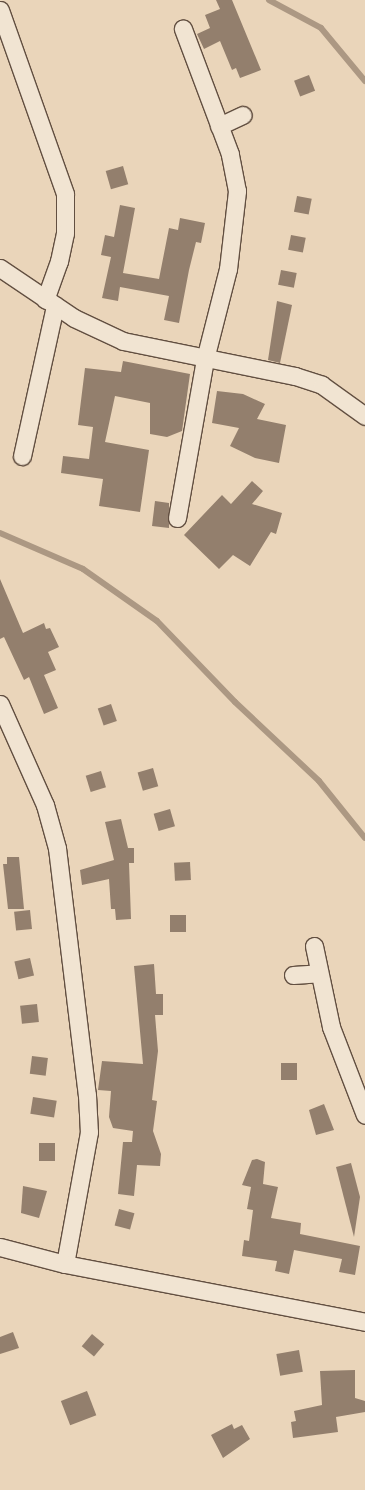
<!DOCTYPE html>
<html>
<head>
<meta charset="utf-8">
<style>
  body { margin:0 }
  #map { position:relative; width:365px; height:1490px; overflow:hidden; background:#ead5ba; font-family:Alegreya,serif }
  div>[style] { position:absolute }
  .stream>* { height:6px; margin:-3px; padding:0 3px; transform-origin:3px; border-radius:3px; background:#ac9883 }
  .building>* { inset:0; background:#937f6d; transform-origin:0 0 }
  .roads { filter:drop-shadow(1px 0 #624f41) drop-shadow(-1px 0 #624f41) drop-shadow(0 1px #624f41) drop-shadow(0 -1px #624f41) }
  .street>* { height:17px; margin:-8.5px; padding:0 8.5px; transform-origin:8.5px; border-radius:8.5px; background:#f1e4d2 }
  span { translate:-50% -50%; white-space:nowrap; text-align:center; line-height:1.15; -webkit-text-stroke:3px #f1e4d2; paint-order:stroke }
</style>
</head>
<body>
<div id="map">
  <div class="stream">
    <i style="left:269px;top:0;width:59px;rotate:28.3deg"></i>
    <i style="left:321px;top:28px;width:69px;rotate:50.3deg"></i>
    <i style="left:0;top:533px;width:90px;rotate:23.4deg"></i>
    <i style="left:83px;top:569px;width:90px;rotate:35.1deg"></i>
    <i style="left:157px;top:621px;width:112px;rotate:46.1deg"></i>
    <i style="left:235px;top:702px;width:115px;rotate:43.2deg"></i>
    <i style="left:319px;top:781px;width:73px;rotate:51.1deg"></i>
  </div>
  <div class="building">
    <i style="clip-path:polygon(216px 0,232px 0,261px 70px,240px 78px,236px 68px,232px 70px,220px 41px,204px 49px,197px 34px,210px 28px,205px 15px,220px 9px)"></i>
    <i style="left:309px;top:75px;width:17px;height:16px;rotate:69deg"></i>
    <i style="left:123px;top:166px;width:19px;height:18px;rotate:74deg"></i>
    <i style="left:297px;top:196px;width:15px;height:16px;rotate:11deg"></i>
    <i style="clip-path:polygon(120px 205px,135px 208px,123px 273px,159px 279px,169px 228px,178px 230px,180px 218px,205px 223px,201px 243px,196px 242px,189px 270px,179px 323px,164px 320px,169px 296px,120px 287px,118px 301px,102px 298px,111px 257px,101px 255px,105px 235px,114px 237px)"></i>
    <i style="left:291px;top:235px;width:15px;height:15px;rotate:11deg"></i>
    <i style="left:281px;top:270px;width:16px;height:15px;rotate:11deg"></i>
    <i style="clip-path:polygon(277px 301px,292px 305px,280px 363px,268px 360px)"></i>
    <i style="clip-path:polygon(123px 361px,190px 374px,182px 431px,167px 437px,150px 434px,150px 403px,115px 396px,105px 442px,149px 450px,140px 512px,99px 506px,103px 479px,61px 473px,63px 456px,89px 459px,93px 427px,78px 425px,85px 368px,121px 372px)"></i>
    <i style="clip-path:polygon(217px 391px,243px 394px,265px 404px,257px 419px,286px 425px,279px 463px,255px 458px,230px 446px,239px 428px,212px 423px)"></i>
    <i style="clip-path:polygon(252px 481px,263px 491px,252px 504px,282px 513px,276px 534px,271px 532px,250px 566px,233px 555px,219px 569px,184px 535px,222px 495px,231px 504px)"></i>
    <i style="clip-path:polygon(155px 501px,169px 503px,169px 528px,152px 526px)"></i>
    <i style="clip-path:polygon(0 579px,23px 633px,44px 623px,46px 629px,50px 628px,59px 647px,48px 652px,56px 670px,44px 675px,58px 708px,44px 714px,29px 677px,24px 680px,4px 637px,0 639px)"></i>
    <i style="left:111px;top:704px;width:18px;height:14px;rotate:71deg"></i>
    <i style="left:153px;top:768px;width:19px;height:16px;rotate:74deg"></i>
    <i style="left:101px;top:771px;width:17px;height:16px;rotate:73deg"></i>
    <i style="left:170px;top:809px;width:18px;height:17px;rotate:74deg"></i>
    <i style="clip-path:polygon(121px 819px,128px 848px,134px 848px,134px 863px,129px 863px,131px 919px,116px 920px,115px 909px,111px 909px,109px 879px,82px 885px,80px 870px,114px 860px,105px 822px)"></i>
    <i style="clip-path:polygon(7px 857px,19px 857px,24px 909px,8px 909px,3px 864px,7px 864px)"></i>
    <i style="left:190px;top:862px;width:18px;height:16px;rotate:87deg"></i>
    <i style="left:30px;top:910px;width:19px;height:16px;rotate:84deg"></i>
    <i style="left:170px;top:915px;width:16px;height:17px"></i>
    <i style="left:30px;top:958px;width:18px;height:16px;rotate:77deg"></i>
    <i style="clip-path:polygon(154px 964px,156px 994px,163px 994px,163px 1015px,155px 1015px,158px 1051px,152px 1100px,157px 1101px,153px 1131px,161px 1154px,160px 1166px,137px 1165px,134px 1196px,118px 1194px,123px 1142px,132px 1142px,133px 1131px,113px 1128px,109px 1117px,111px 1091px,98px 1090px,102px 1061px,143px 1064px,134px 966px)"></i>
    <i style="left:37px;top:1004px;width:18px;height:17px;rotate:84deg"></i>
    <i style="left:32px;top:1056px;width:16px;height:18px;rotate:7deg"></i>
    <i style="left:297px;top:1063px;width:17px;height:16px;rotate:90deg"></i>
    <i style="left:33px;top:1097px;width:24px;height:17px;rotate:9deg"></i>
    <i style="clip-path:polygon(324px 1104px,334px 1130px,316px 1135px,309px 1110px)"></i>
    <i style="left:55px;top:1143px;width:18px;height:16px;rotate:90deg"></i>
    <i style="clip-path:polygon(257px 1159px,265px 1162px,263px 1184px,278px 1187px,271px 1218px,301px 1223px,300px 1234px,360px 1246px,355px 1275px,339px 1272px,342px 1259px,294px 1250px,289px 1274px,275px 1271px,277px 1261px,242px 1256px,244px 1240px,249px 1241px,253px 1210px,247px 1209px,251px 1187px,242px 1185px,252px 1160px)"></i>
    <i style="clip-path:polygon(351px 1163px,360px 1197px,354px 1237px,336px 1167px)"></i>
    <i style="clip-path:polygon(23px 1186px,47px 1191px,39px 1218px,21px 1213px)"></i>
    <i style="left:119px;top:1209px;width:16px;height:17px;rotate:15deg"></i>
    <i style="clip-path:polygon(13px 1332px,19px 1348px,0 1354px,0 1337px)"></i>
    <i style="left:92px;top:1334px;width:16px;height:16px;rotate:40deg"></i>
    <i style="left:299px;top:1350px;width:22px;height:23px;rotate:80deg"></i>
    <i style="clip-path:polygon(355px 1370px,355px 1398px,365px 1401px,365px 1412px,336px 1417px,338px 1432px,293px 1438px,291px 1422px,296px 1421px,294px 1411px,322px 1405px,320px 1371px)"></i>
    <i style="left:87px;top:1391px;width:26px;height:28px;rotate:69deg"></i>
    <i style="clip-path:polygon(232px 1424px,234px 1429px,242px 1425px,250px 1439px,223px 1458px,211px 1435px)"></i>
  </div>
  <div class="roads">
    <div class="street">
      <i style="left:0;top:10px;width:195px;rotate:70.5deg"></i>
      <i style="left:65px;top:194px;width:39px;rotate:90deg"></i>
      <i style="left:65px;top:233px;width:29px;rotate:102deg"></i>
      <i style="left:59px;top:261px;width:41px;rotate:109.7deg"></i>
      <i style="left:219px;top:126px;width:26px;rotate:-25deg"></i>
      <i style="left:0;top:268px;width:89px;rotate:34deg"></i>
      <i style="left:74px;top:318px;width:54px;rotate:25.1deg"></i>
      <i style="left:123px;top:341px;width:176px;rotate:11.5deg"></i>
      <i style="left:295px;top:376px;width:28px;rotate:18deg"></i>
      <i style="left:322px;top:385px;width:53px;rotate:35.8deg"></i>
      <i style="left:22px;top:456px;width:154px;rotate:-77.6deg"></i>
      <i style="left:177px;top:518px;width:161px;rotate:-80deg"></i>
      <i style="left:205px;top:359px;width:93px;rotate:-75.7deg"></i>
      <i style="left:228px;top:269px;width:79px;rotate:-83.4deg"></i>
      <i style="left:237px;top:191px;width:38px;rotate:-101deg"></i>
      <i style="left:230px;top:154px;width:134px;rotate:-110.6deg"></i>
      <i style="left:0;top:704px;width:111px;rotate:66deg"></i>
      <i style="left:45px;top:805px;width:45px;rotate:74.4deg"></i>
      <i style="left:57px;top:848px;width:249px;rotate:83.1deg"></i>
      <i style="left:87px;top:1095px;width:37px;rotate:87deg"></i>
      <i style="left:89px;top:1132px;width:134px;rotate:100.3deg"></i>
      <i style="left:314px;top:946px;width:83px;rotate:78.1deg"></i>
      <i style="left:331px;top:1027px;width:94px;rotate:68.9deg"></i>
      <i style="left:293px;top:975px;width:26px;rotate:-4deg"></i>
      <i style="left:0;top:1247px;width:67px;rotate:14.7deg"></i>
      <i style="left:65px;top:1264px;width:306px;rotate:10.9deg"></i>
    </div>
  </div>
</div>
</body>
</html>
